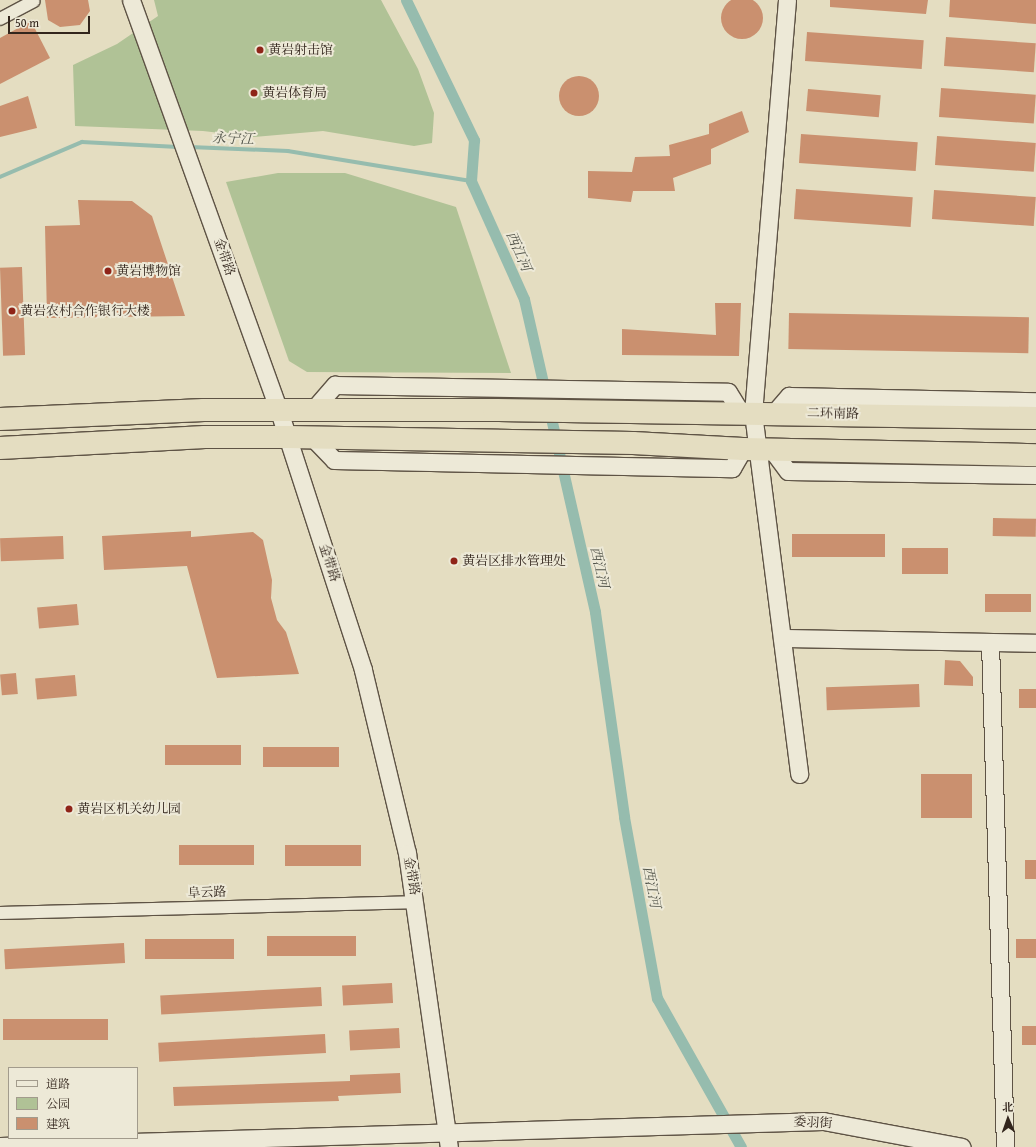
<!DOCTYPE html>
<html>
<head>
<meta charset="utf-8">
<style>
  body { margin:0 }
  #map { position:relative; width:1036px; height:1147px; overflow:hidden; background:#e4ddc1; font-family:"Gentium Book Plus","Noto Serif SC",serif }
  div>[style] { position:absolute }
  .green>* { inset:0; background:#b0c296 }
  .stream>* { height:3.5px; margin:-1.75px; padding:0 1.75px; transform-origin:1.75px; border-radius:1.75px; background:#96bcae }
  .canal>* { height:11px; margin:-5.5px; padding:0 5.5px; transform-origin:5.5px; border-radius:5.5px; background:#96bcae }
  .building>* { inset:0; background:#ca906f; transform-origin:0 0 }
  .round { border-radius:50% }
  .roads { filter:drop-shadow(1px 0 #5e5345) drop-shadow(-1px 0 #5e5345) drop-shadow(0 1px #5e5345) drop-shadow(0 -1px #5e5345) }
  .street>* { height:12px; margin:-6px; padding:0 6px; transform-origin:6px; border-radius:6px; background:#ede9d7 }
  .secondary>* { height:17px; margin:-8.5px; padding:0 8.5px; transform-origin:8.5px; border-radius:8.5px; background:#ede9d7 }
  .highway>* { height:22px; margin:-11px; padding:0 11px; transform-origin:11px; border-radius:11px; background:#e4ddc1 }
  .dots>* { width:11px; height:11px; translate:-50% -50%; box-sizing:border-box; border:2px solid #ede9d7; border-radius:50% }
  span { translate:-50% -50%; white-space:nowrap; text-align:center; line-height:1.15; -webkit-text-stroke:4px #ede9d7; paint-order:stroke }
  .poi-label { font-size:13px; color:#32251c }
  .left { translate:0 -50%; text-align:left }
  .street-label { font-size:13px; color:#32251c }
  .water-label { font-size:14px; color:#505248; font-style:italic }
  .legend { position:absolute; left:8px; top:1067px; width:130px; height:72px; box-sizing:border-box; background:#ede9d7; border:1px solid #a29b8c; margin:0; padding:5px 7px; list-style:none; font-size:12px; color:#32251c }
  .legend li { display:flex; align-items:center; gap:8px; height:20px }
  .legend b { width:20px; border:1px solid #a29b8c }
  .north { position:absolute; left:988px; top:1099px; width:40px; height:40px; -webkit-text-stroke:3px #ede9d7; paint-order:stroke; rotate:358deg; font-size:11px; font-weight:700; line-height:16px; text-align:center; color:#32251c }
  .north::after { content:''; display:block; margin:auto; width:14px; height:18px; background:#32251c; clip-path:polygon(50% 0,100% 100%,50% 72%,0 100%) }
  .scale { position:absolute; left:8px; top:16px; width:82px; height:18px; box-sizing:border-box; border:2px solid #32251c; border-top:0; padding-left:5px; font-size:12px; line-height:14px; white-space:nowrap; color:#32251c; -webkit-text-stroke:3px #ede9d7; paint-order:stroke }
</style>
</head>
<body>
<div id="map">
  <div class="green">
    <i style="clip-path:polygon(154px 0,381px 0,418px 69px,434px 113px,432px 143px,414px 146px,323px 131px,254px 137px,203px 131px,75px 126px,73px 65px,117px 44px,158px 16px)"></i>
    <i style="clip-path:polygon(278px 173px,345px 173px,456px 207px,511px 373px,307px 372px,289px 361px,226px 182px)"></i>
  </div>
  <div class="stream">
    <i style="left:190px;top:147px;width:98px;rotate:2.3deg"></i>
    <i style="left:288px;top:151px;width:185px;rotate:9.3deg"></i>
    <i style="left:0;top:177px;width:89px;rotate:-23.1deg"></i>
    <i style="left:82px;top:142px;width:96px;rotate:3deg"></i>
  </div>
  <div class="canal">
    <i style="left:406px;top:0;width:156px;rotate:64.1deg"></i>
    <i style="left:474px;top:140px;width:41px;rotate:94.2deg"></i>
    <i style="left:471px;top:181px;width:129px;rotate:65.8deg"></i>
    <i style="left:524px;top:299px;width:321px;rotate:77.2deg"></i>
    <i style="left:595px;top:612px;width:207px;rotate:81.9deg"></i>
    <i style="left:624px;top:817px;width:184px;rotate:79.7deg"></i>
    <i style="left:657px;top:998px;width:171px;rotate:60.6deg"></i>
  </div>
  <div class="building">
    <i class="round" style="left:721px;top:-3px;width:42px;height:42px"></i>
    <i style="clip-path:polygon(45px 0,88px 0,90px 11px,80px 25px,60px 27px,48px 20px)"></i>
    <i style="clip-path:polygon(830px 0,928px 0,926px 14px,830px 7px)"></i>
    <i style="clip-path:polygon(950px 0,1036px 0,1036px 24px,949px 17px)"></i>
    <i style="clip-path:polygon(31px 21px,50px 58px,0 84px,0 38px)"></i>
    <i style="left:807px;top:32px;width:117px;height:29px;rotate:4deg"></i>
    <i style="left:946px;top:37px;width:90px;height:29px;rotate:4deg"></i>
    <i class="round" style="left:559px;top:76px;width:40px;height:40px"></i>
    <i style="left:941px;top:88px;width:95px;height:29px;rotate:4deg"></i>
    <i style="left:808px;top:89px;width:73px;height:22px;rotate:5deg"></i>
    <i style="clip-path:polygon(28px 96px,37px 128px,0 137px,0 106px)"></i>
    <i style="clip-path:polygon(742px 111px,749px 132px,711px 149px,711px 164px,673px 178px,675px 191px,633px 191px,631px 202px,588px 198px,588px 171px,632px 172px,635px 157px,670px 156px,669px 145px,709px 134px,709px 124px)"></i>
    <i style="left:801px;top:134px;width:117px;height:29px;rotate:4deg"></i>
    <i style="left:937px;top:136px;width:99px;height:29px;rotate:4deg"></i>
    <i style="left:796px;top:189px;width:117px;height:30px;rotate:4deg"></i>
    <i style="left:934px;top:190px;width:102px;height:29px;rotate:4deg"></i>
    <i style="clip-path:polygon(78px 200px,132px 201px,152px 216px,185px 316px,47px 318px,45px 226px,80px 225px)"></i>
    <i style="left:22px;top:267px;width:88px;height:22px;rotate:88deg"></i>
    <i style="clip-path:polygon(715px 303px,741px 303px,739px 356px,622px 355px,622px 329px,716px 335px)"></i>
    <i style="left:789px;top:313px;width:240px;height:36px;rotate:1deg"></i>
    <i style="left:993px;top:518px;width:43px;height:18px;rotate:1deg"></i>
    <i style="clip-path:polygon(191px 531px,191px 537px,253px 532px,263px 540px,272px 580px,271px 598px,277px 620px,286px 632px,299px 674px,217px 678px,187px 566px,104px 570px,102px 536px)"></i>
    <i style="left:885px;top:534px;width:23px;height:93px;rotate:90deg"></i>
    <i style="left:63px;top:536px;width:23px;height:63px;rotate:88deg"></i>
    <i style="left:902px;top:548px;width:46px;height:26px"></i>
    <i style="left:985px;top:594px;width:46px;height:18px"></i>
    <i style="left:77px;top:604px;width:21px;height:40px;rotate:85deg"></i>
    <i style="clip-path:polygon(945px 660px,960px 661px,973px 677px,973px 686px,944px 685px)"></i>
    <i style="left:16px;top:673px;width:21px;height:16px;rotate:85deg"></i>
    <i style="left:75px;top:675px;width:21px;height:40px;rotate:85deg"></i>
    <i style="left:919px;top:684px;width:23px;height:93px;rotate:88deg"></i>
    <i style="left:1019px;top:689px;width:17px;height:19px"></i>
    <i style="left:241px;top:745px;width:20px;height:76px;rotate:90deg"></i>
    <i style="left:339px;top:747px;width:20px;height:76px;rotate:90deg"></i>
    <i style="left:921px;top:774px;width:51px;height:44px"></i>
    <i style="left:254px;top:845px;width:20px;height:75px;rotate:90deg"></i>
    <i style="left:361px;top:845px;width:21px;height:76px;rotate:90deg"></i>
    <i style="left:1025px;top:860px;width:11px;height:19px"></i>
    <i style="left:356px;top:936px;width:20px;height:89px;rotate:90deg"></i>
    <i style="left:234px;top:939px;width:20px;height:89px;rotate:90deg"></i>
    <i style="left:1016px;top:939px;width:20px;height:19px"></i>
    <i style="left:124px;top:943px;width:20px;height:120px;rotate:87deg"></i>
    <i style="left:392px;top:983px;width:20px;height:50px;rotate:87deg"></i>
    <i style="left:321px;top:987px;width:19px;height:161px;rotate:87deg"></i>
    <i style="left:108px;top:1019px;width:21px;height:105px;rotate:90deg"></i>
    <i style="left:1036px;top:1026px;width:19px;height:14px;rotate:90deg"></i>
    <i style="left:399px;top:1028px;width:20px;height:50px;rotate:87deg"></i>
    <i style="left:325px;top:1034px;width:19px;height:167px;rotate:87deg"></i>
    <i style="clip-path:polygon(400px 1073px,401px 1093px,338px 1096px,339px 1101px,174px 1106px,173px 1087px,350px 1081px,350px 1075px)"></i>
  </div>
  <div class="roads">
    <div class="street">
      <i style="left:0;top:19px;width:38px;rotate:-28deg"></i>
      <i style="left:0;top:913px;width:416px;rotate:-1.5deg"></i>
    </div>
    <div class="secondary">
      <i style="left:131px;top:0;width:437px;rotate:70.2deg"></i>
      <i style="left:279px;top:411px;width:272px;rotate:72deg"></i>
      <i style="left:363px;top:670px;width:188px;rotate:76.5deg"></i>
      <i style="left:407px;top:853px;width:297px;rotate:81.9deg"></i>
      <i style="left:787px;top:0;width:414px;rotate:94.7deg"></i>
      <i style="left:753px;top:413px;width:364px;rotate:82.7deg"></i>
      <i style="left:312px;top:411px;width:35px;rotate:-49deg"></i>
      <i style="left:335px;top:385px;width:393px;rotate:1deg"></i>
      <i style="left:728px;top:392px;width:25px;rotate:58deg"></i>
      <i style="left:774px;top:413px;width:23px;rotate:-49deg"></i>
      <i style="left:789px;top:396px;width:247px;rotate:1.2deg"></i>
      <i style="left:313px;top:438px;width:30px;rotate:46deg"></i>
      <i style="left:334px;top:460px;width:398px;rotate:1.2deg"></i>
      <i style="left:732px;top:468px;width:22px;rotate:-60deg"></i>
      <i style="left:772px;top:450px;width:26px;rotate:53deg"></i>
      <i style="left:788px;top:471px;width:248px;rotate:0.9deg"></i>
      <i style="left:782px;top:638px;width:254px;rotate:1.1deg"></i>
      <i style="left:990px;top:642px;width:505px;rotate:88.3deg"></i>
      <i style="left:0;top:1146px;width:823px;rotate:-1.74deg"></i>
      <i style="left:823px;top:1121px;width:141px;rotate:10.6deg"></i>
    </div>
    <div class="highway">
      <i style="left:0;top:419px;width:204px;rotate:-2.5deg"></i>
      <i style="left:204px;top:410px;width:290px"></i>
      <i style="left:494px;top:410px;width:542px;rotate:0.85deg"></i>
      <i style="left:0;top:448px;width:205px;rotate:-3.1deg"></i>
      <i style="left:205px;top:437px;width:83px"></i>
      <i style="left:288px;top:437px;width:345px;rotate:1deg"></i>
      <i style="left:633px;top:443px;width:110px;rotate:3.1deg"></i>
      <i style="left:743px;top:449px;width:293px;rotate:1.2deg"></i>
    </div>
  </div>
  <div class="dots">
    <i style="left:260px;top:50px;background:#8f2418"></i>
    <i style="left:254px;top:93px;background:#8f2418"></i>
    <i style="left:108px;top:271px;background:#8f2418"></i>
    <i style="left:12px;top:311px;background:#8f2418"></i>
    <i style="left:454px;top:561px;background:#8f2418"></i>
    <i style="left:69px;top:809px;background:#8f2418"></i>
  </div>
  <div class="poi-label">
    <span class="left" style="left:268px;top:50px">黄岩射击馆</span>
    <span class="left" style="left:262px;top:93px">黄岩体育局</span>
    <span class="left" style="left:116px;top:271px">黄岩博物馆</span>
    <span class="left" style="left:20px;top:311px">黄岩农村合作银行大楼</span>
    <span class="left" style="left:462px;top:561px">黄岩区排水管理处</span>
    <span class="left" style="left:77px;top:809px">黄岩区机关幼儿园</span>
  </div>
  <div class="street-label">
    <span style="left:224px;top:257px;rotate:71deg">金带路</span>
    <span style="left:833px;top:414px;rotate:1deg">二环南路</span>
    <span style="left:329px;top:563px;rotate:72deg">金带路</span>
    <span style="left:411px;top:876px;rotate:80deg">金带路</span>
    <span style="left:207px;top:893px;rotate:-2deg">阜云路</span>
    <span style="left:813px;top:1123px;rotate:3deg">委羽街</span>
  </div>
  <div class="water-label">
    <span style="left:233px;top:138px;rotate:2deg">永宁江</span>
    <span style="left:519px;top:251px;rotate:66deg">西江河</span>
    <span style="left:600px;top:567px;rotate:77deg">西江河</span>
    <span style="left:652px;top:887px;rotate:79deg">西江河</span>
  </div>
  <ul class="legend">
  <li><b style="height:5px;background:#ede9d7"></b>道路</li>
  <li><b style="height:11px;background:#b0c296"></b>公园</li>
  <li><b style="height:11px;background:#ca906f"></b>建筑</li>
  </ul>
  <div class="north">北</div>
  <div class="scale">50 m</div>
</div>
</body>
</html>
